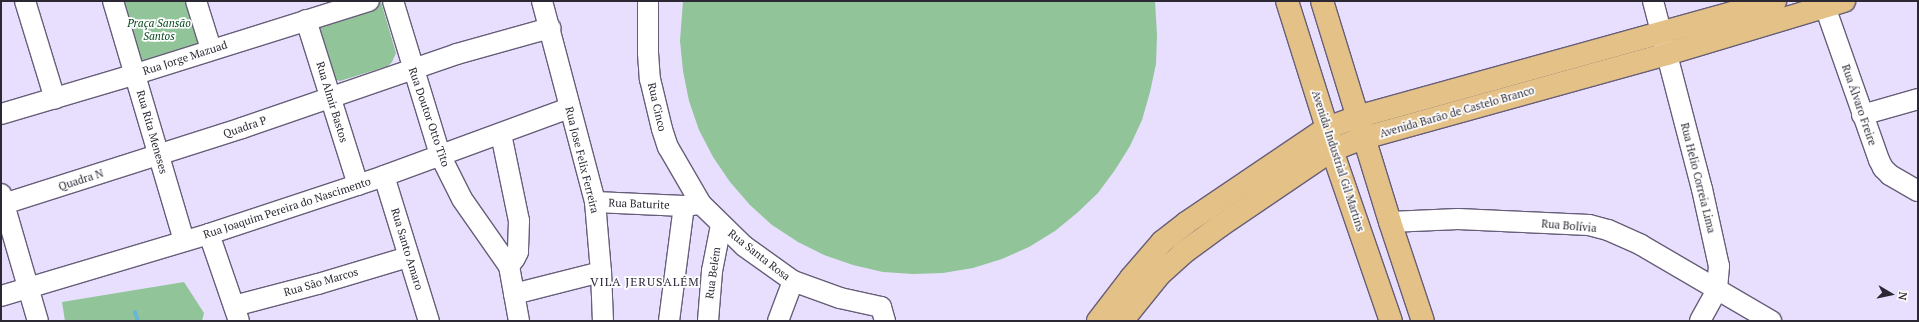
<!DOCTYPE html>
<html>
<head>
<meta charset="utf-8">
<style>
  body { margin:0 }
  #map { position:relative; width:1919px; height:322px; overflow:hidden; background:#e8dffe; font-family:"PT Serif",serif }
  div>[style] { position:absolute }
  .green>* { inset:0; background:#91c499 }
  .stream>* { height:4px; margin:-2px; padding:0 2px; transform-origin:2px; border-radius:2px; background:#67b7d6 }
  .roads { filter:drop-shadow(1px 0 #675e79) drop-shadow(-1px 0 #675e79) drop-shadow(0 1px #675e79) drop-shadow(0 -1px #675e79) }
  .minor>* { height:20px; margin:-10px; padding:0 10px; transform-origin:10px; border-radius:10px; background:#fff }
  .major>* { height:22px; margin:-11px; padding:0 11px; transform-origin:11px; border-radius:11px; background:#e4c186 }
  span { translate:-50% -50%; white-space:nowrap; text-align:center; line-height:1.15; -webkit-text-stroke:3.5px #fff; paint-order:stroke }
  .park-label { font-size:11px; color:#05491d; font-style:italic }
  .street-label { font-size:11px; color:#2b2833 }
  .neighbourhood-label { font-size:12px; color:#2d253c; letter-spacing:1px }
  .frame { position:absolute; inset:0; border:2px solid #2b2833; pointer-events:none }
  .north { position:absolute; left:1871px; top:274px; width:40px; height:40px; -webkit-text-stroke:3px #fff; paint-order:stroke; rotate:99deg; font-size:11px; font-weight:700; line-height:16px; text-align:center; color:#2b2833 }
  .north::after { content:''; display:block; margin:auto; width:14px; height:18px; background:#2b2833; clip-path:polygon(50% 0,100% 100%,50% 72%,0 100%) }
</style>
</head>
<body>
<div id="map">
  <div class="green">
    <i style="clip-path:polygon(118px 1px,191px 1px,204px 49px,139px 67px)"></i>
    <i style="clip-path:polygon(683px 1px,1155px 1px,1157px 35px,1156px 64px,1150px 92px,1142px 120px,1130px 146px,1115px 170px,1098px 193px,1077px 213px,1055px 231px,1029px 247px,1002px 259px,973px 268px,943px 273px,913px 274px,883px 272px,853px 265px,824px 255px,798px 242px,772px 225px,750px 205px,730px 182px,713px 157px,699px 130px,689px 101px,683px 71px,680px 41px)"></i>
    <i style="clip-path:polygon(381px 2px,396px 53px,392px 62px,388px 66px,340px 81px,329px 78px,312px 23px)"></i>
    <i style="clip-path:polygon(184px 282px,204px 313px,202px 321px,65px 321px,62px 302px)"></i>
  </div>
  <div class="stream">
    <i style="left:135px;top:312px;width:9px;rotate:72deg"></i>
  </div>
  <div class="roads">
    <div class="minor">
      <i style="left:25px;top:1px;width:102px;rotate:73deg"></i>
      <i style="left:113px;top:1px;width:250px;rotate:73.5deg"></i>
      <i style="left:196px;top:1px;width:50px;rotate:72.6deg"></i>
      <i style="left:393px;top:1px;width:161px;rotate:73deg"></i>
      <i style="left:440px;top:155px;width:49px;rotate:63.4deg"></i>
      <i style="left:462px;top:199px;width:82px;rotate:55deg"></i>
      <i style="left:509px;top:266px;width:56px;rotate:79.7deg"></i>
      <i style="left:542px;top:1px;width:208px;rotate:75.2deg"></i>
      <i style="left:595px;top:202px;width:70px;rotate:85.1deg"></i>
      <i style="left:601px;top:272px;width:49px;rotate:87.7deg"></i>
      <i style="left:648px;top:1px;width:52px;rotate:90deg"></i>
      <i style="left:648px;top:53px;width:26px;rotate:86deg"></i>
      <i style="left:650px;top:79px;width:51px;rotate:76.5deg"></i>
      <i style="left:662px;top:129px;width:19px;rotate:72deg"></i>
      <i style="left:668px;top:147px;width:66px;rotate:59.9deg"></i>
      <i style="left:701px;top:204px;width:60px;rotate:44.3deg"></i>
      <i style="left:744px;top:246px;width:60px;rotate:35.5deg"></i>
      <i style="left:793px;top:281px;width:50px;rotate:19.9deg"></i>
      <i style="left:840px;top:298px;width:42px;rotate:12.4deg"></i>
      <i style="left:881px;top:307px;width:15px;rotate:74deg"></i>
      <i style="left:1653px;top:1px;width:194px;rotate:75.4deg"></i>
      <i style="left:1702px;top:189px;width:79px;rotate:77.6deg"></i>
      <i style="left:1719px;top:266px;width:24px;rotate:95deg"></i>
      <i style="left:1717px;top:290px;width:35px;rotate:119deg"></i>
      <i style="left:1823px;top:1px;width:169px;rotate:70.6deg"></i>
      <i style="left:1879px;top:160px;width:9px;rotate:63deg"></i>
      <i style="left:1883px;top:168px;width:10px;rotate:45deg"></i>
      <i style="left:1890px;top:175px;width:32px;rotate:30deg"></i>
      <i style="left:306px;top:20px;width:173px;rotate:72.5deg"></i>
      <i style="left:1px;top:114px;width:141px;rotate:-16.5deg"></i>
      <i style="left:136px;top:74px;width:244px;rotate:-17.4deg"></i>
      <i style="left:1862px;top:115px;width:58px;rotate:-15.9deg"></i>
      <i style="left:501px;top:134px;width:89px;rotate:78.3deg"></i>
      <i style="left:519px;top:221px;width:31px;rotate:92deg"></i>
      <i style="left:518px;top:252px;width:7px;rotate:117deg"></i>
      <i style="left:515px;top:258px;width:10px;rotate:127deg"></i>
      <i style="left:384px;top:176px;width:152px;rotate:72.8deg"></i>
      <i style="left:1px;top:194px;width:132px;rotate:73.8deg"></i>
      <i style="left:595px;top:202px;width:89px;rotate:2.6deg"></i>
      <i style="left:4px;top:204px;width:250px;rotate:-17.7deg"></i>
      <i style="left:242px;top:128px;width:227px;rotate:-19deg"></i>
      <i style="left:457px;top:54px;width:97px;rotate:-15.6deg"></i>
      <i style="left:1390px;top:222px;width:68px;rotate:-2.5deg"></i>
      <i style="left:1458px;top:219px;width:131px;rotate:2.6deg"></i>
      <i style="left:1589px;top:225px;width:20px;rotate:15deg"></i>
      <i style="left:1608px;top:230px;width:36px;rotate:24deg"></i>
      <i style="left:1641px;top:245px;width:151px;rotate:30.3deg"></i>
      <i style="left:209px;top:234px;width:92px;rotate:71deg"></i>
      <i style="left:514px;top:294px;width:90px;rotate:-14.2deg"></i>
      <i style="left:1px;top:296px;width:217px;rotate:-16.6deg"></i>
      <i style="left:209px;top:234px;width:184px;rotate:-18.3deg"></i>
      <i style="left:384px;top:176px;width:197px;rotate:-20.2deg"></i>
      <i style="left:234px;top:306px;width:87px;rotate:-14.7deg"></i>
      <i style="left:318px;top:284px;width:94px;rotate:-16.7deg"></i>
      <i style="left:669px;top:321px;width:116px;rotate:-82.6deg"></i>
      <i style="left:684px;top:206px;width:17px;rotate:-7deg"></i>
      <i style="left:708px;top:321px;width:50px;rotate:-85.4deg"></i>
      <i style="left:712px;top:271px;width:47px;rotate:-78.9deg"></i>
      <i style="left:778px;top:321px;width:43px;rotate:-69.4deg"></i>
    </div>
    <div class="major">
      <i style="left:1287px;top:1px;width:133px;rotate:72.5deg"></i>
      <i style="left:1327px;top:128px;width:23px;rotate:77deg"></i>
      <i style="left:1332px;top:150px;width:181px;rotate:71deg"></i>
      <i style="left:1322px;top:1px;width:231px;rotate:72.9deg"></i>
      <i style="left:1390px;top:222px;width:104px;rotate:71.6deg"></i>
      <i style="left:1098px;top:321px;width:54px;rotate:-52.5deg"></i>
      <i style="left:1131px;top:278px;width:48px;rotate:-49.3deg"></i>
      <i style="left:1162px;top:242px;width:31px;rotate:-38deg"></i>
      <i style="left:1186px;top:223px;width:170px;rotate:-34deg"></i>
      <i style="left:1327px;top:128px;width:32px;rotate:-20deg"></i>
      <i style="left:1357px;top:117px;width:434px;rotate:-15.5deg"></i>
      <i style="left:1122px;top:321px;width:60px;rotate:-51deg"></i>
      <i style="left:1160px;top:274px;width:31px;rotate:-42deg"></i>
      <i style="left:1183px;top:253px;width:46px;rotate:-36.1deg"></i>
      <i style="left:1220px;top:226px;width:135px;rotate:-34.2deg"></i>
      <i style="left:1332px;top:150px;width:34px;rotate:-21deg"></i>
      <i style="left:1364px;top:138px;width:314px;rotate:-15.5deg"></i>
      <i style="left:1667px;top:54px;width:185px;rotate:-16.7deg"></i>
    </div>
  </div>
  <div class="park-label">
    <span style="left:159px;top:30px">Praça Sansão<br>Santos</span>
  </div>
  <div class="street-label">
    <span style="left:185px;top:58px;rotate:-18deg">Rua Jorge Mazuad</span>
    <span style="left:332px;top:102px;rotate:73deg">Rua Almir Bastos</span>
    <span style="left:1859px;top:105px;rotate:71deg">Rua Álvaro Freire</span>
    <span style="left:657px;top:107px;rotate:77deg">Rua Cinco</span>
    <span style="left:1457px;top:112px;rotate:-16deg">Avenida Barão de Castelo Branco</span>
    <span style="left:429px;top:117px;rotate:71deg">Rua Doutor Otto Tito</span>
    <span style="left:245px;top:127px;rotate:-19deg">Quadra P</span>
    <span style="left:152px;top:132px;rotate:74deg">Rua Rita Meneses</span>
    <span style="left:582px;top:160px;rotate:76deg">Rua Jose Felix Ferreira</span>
    <span style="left:1338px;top:161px;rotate:72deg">Avenida Industrial Gil Martins</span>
    <span style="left:1698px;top:178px;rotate:76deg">Rua Helio Correia Lima</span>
    <span style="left:81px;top:180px;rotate:-18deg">Quadra N</span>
    <span style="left:639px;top:204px;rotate:2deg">Rua Baturite</span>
    <span style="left:287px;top:208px;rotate:-18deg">Rua Joaquim Pereira do Nascimento</span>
    <span style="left:1569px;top:226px;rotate:5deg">Rua Bolívia</span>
    <span style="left:407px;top:249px;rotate:73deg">Rua Santo Amaro</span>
    <span style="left:759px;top:255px;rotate:38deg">Rua Santa Rosa</span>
    <span style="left:713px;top:273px;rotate:-82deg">Rua Belém</span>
    <span style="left:321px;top:282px;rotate:-16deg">Rua São Marcos</span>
  </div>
  <div class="neighbourhood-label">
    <span style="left:645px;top:282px">VILA JERUSALÉM</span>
  </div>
  <div class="frame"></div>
  <div class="north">N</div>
</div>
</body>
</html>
